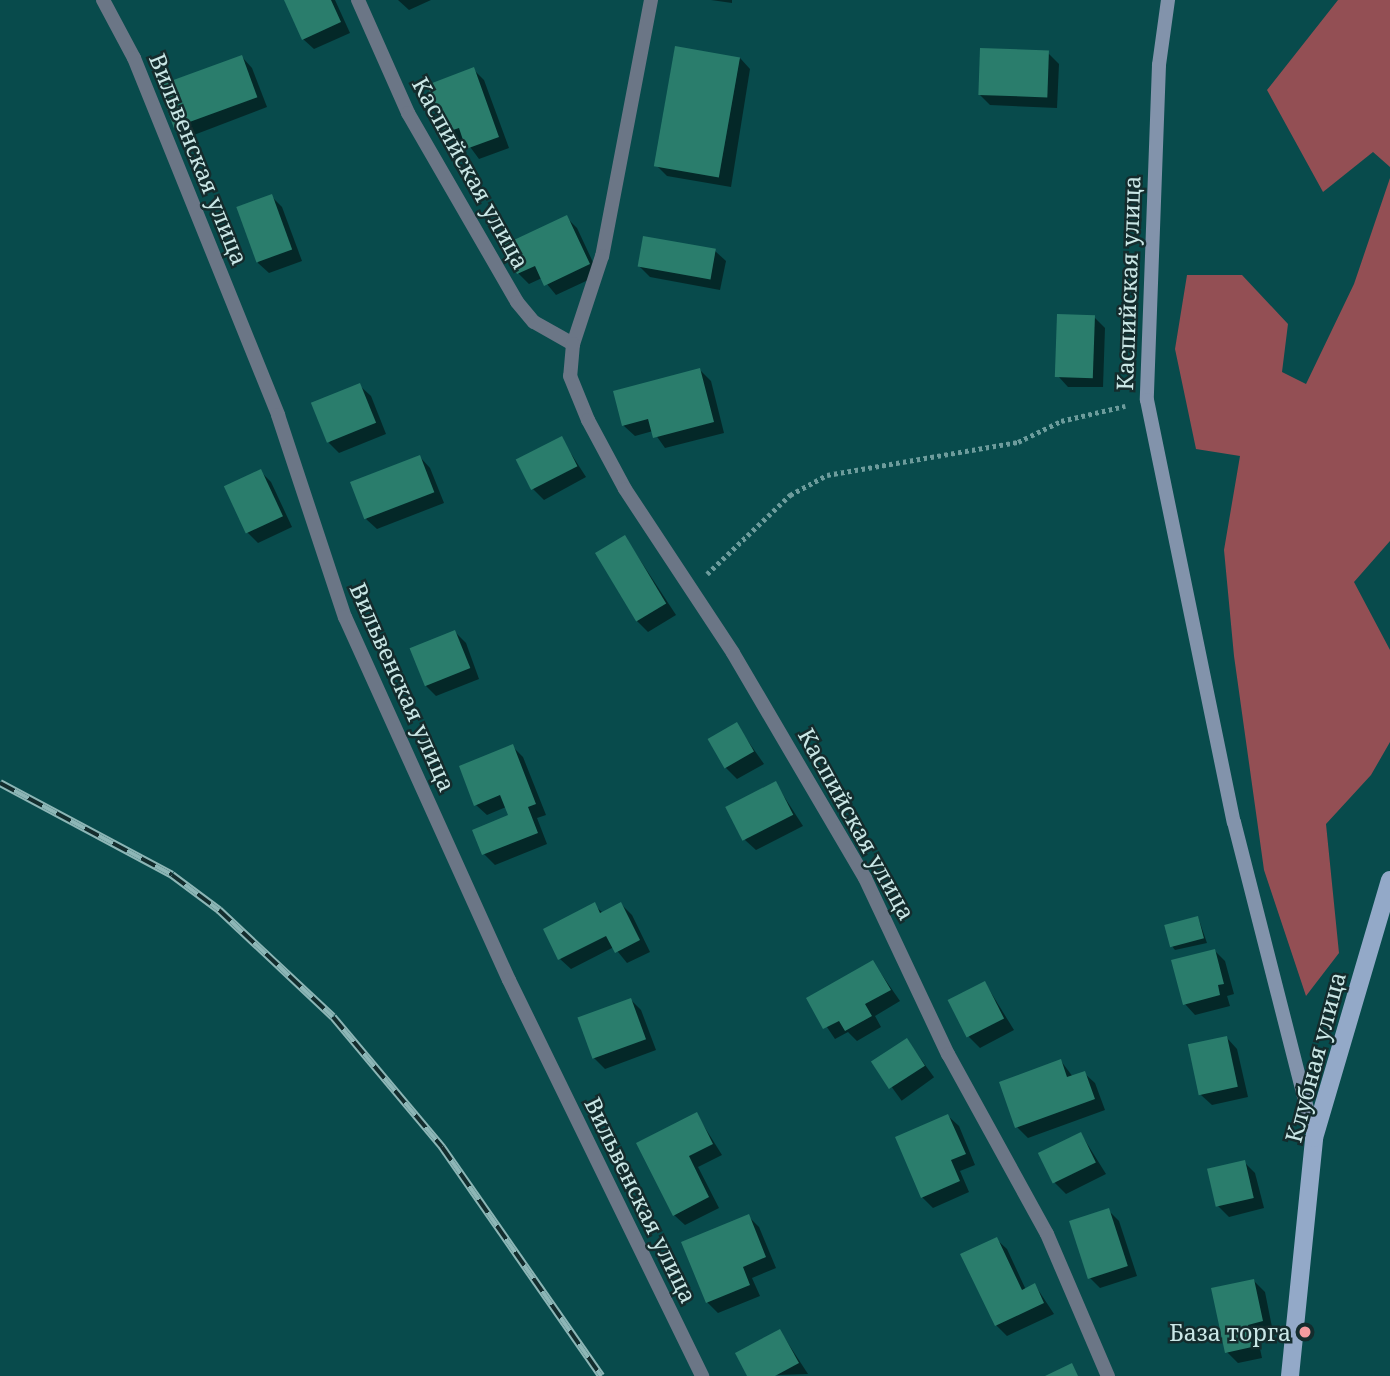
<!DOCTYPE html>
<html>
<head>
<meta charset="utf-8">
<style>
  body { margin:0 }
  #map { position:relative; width:1390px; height:1376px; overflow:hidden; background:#084b4c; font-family:"Noto Serif",serif }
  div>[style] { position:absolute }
  .green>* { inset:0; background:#934f54 }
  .shadow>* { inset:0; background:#0007; transform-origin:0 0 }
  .building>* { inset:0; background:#2a7d6c; transform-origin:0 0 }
  .path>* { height:4.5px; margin-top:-2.25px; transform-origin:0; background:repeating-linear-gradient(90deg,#6d9c9c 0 3.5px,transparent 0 7px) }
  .street>* { height:14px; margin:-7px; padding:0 7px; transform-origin:7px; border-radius:7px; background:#6b7686 }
  .secondary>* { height:14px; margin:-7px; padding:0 7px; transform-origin:7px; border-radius:7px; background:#8293ab }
  .primary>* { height:18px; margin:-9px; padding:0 9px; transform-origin:9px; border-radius:9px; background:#93a9c8 }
  .rail>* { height:8px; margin-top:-4px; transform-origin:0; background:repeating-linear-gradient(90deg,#142c2d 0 16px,#8db6b6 0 32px); box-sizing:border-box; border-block:2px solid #8db6b6 }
  .dots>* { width:19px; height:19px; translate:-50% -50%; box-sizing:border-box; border:4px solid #142c2d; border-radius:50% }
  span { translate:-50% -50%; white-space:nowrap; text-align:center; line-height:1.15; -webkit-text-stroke:5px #142c2d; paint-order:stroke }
  .street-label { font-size:23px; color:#cae7e6 }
  .poi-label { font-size:23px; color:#cae7e6 }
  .right { translate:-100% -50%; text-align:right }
</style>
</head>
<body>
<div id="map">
  <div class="green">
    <i style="clip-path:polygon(1338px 0,1390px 0,1390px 167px,1373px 152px,1323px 192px,1267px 90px)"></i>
    <i style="clip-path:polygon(1390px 178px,1390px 541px,1354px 582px,1390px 650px,1390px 742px,1371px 775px,1326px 824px,1339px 953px,1306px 996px,1264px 870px,1234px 656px,1224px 550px,1240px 456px,1196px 449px,1175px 349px,1187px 275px,1242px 275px,1288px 324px,1282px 372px,1306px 384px,1354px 284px)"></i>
  </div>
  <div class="shadow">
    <i style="clip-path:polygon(286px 0,335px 0,350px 33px,314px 49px,303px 39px)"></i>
    <i style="clip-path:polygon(398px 0,431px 0,409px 10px)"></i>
    <i style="clip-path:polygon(711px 0,732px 0,732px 3px)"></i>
    <i style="clip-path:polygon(1048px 53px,1059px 64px,1057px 108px,990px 105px,979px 94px)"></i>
    <i style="clip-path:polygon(242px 57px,252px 68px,267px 107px,186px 138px,176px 127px)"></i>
    <i style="clip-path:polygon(740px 58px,750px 69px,731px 187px,667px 176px,657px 166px)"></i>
    <i style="clip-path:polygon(473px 69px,484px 80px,509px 148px,479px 159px,465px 140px,457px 143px,446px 132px)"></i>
    <i style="clip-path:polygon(271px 196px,282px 207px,302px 261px,269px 273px,258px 263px)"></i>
    <i style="clip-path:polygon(566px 217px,577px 228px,599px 275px,556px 295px,542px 278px,529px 284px,518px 273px)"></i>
    <i style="clip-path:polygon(715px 251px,726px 261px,720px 290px,650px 277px,639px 266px)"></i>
    <i style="clip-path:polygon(1094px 317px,1105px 328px,1103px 387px,1068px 387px,1058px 376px)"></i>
    <i style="clip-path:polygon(700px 370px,711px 381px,724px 433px,665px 448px,653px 431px,635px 436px,624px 426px,615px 392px)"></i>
    <i style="clip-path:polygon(360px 386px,371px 396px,386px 434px,339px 453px,329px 443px)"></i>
    <i style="clip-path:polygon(561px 438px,586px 477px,544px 500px,533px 489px)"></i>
    <i style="clip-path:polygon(420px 457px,430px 468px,444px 503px,377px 529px,366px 519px)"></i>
    <i style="clip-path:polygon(260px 471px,271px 482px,292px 527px,258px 543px,247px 532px,226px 487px)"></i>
    <i style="clip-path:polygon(625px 537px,676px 615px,648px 632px,637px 621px)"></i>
    <i style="clip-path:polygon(455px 632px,466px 643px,479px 679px,436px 696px,425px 685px)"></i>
    <i style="clip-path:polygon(736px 724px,764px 764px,737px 779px,726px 768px)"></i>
    <i style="clip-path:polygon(512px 746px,523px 757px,546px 815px,537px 818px,547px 844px,495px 865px,484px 854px,510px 816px,506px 807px,487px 815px,476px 805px)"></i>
    <i style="clip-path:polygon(776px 784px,803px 826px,756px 850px,745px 840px)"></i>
    <i style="clip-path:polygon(621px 904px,632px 915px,650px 952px,627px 963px,614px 947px,571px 969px,560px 959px,594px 905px,603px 913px)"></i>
    <i style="clip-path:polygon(1198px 917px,1207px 943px,1175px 950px,1171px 945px)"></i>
    <i style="clip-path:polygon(1215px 951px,1225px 961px,1234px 994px,1227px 996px,1230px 1006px,1195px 1015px,1185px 1004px)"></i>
    <i style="clip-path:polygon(873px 962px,900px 1001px,875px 1016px,881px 1027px,857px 1041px,848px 1032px,835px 1039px,808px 999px)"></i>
    <i style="clip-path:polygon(985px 983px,1014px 1030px,980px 1048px,969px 1037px)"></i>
    <i style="clip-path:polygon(631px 1000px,641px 1010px,656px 1050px,605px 1069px,594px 1058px)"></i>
    <i style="clip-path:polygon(1227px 1038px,1237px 1049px,1248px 1097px,1212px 1105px,1201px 1095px)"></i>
    <i style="left:907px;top:1040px;width:46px;height:40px;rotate:54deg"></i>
    <i style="clip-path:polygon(1061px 1061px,1073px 1077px,1084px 1073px,1095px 1083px,1105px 1110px,1028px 1138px,1017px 1127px,1001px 1083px)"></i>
    <i style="clip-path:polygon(697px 1115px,722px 1155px,698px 1167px,719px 1208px,685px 1225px,674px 1215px)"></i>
    <i style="clip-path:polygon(948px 1116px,959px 1126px,975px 1165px,960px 1171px,969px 1192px,933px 1208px,922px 1197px)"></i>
    <i style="clip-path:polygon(1081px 1134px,1106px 1174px,1066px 1194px,1055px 1183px)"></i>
    <i style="clip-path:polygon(1244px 1162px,1255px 1173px,1264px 1208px,1229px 1217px,1218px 1206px)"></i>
    <i style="clip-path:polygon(1108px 1210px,1119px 1221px,1137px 1276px,1100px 1288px,1090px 1278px)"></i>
    <i style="clip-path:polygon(748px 1216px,759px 1227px,776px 1268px,752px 1278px,760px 1296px,718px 1313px,707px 1302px)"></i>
    <i style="clip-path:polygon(996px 1239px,1007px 1249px,1026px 1290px,1035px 1285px,1054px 1314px,1007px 1336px,996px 1325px)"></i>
    <i style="clip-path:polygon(1254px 1281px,1265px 1292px,1273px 1332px,1257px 1335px,1262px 1358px,1238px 1363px,1227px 1352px)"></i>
    <i style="clip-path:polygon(780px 1331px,808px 1374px,749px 1376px)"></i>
  </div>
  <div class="building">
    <i style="clip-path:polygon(284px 0,331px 0,341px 22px,302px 40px)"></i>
    <i style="left:675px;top:46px;width:66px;height:122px;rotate:10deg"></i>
    <i style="left:980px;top:48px;width:69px;height:47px;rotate:2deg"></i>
    <i style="left:242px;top:55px;width:45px;height:89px;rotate:70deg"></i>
    <i style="clip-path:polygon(474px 67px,499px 137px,466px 149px,459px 128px,444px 133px,427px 85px)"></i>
    <i style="left:272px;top:194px;width:59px;height:38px;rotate:70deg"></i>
    <i style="clip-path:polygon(567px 215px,590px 264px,544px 286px,535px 266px,517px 274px,503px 245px)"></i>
    <i style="left:643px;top:236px;width:74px;height:31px;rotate:10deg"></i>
    <i style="left:1057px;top:314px;width:38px;height:63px;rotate:2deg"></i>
    <i style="clip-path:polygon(700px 368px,714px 422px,653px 438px,648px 419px,622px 426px,613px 391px)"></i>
    <i style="left:360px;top:383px;width:43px;height:53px;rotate:68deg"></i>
    <i style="left:562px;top:436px;width:34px;height:52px;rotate:63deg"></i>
    <i style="left:420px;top:455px;width:40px;height:75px;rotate:69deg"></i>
    <i style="left:261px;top:469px;width:52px;height:41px;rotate:65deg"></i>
    <i style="left:625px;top:535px;width:80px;height:35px;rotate:59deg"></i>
    <i style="left:455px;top:630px;width:41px;height:49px;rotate:68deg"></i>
    <i style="left:737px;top:722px;width:34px;height:34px;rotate:60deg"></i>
    <i style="clip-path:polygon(513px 744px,536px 804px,528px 807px,538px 833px,482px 855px,472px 830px,508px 815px,500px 795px,474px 806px,459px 766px)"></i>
    <i style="left:776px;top:781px;width:38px;height:57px;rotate:63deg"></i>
    <i style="clip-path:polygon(595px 902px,600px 913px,621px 902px,640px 940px,615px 953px,606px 936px,558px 960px,543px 929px)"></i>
    <i style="left:1198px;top:916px;width:23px;height:35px;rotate:75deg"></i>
    <i style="clip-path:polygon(1215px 949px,1224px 984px,1218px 985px,1220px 995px,1183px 1005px,1171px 960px)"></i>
    <i style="clip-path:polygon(873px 960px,891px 990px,865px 1004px,872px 1016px,845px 1031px,839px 1021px,823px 1029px,806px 998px)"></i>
    <i style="left:985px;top:981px;width:42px;height:42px;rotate:63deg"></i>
    <i style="left:631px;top:998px;width:44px;height:57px;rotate:70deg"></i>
    <i style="left:1227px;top:1036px;width:52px;height:40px;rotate:78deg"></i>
    <i style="left:907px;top:1038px;width:33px;height:43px;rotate:57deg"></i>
    <i style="clip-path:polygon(1061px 1059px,1067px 1077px,1085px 1071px,1095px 1099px,1015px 1128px,999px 1082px)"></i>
    <i style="clip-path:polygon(697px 1112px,713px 1144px,689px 1156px,709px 1197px,673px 1216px,636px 1143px)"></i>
    <i style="clip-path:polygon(948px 1114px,966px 1154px,951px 1160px,960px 1181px,921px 1198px,895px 1137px)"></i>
    <i style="left:1081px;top:1132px;width:34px;height:48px;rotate:64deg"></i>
    <i style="left:1245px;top:1160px;width:39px;height:39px;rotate:77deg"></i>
    <i style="left:1109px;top:1208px;width:61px;height:42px;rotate:72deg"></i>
    <i style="clip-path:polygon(749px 1214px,766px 1257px,743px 1267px,750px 1285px,706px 1303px,681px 1242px)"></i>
    <i style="clip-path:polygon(997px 1237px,1022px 1290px,1035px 1283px,1044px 1303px,995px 1326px,960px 1254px)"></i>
    <i style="clip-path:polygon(1254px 1279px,1263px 1321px,1248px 1325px,1252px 1347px,1225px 1353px,1211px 1288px)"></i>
    <i style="clip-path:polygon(780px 1329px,799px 1363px,775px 1376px,747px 1376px,735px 1353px)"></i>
    <i style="clip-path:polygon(1072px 1363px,1078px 1376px,1045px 1376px)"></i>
  </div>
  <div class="path">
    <i style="left:707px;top:574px;width:115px;rotate:-43.6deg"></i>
    <i style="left:790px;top:495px;width:42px;rotate:-28.4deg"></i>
    <i style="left:827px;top:475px;width:194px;rotate:-9.8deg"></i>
    <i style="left:1018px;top:442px;width:48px;rotate:-26deg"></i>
    <i style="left:1061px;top:421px;width:66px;rotate:-13.2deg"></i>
  </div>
  <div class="street">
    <i style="left:103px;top:0;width:66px;rotate:61.9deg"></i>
    <i style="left:134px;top:58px;width:385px;rotate:68deg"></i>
    <i style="left:278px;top:415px;width:213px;rotate:71.7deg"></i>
    <i style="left:345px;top:617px;width:398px;rotate:65.7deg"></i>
    <i style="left:509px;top:980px;width:441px;rotate:64deg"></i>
    <i style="left:358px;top:0;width:124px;rotate:66.1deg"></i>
    <i style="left:408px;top:113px;width:218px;rotate:60deg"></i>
    <i style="left:517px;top:302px;width:26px;rotate:50deg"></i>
    <i style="left:534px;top:322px;width:45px;rotate:29.4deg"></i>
    <i style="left:651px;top:0;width:261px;rotate:100.8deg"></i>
    <i style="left:602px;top:256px;width:93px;rotate:108.2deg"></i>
    <i style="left:573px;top:344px;width:32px;rotate:95deg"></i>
    <i style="left:570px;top:376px;width:48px;rotate:67.8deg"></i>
    <i style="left:588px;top:420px;width:78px;rotate:61.8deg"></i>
    <i style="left:625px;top:489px;width:196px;rotate:56.6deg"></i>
    <i style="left:733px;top:653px;width:261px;rotate:59.6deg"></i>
    <i style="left:865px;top:878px;width:195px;rotate:64.8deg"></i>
    <i style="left:948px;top:1054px;width:205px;rotate:61.2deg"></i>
    <i style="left:1047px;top:1234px;width:155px;rotate:66.8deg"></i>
  </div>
  <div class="secondary">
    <i style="left:1168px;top:0;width:66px;rotate:97.9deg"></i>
    <i style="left:1159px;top:65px;width:335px;rotate:92.1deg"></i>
    <i style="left:1147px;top:400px;width:431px;rotate:78.4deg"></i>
    <i style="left:1234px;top:822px;width:325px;rotate:75.7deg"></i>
  </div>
  <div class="primary">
    <i style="left:1290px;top:1376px;width:239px;rotate:-84.2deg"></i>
    <i style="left:1314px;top:1138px;width:269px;rotate:-73.6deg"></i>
  </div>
  <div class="rail">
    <i style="left:0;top:783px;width:195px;rotate:28.1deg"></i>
    <i style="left:172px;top:875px;width:59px;rotate:36.7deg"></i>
    <i style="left:219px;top:910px;width:156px;rotate:43.2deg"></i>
    <i style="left:333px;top:1017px;width:170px;rotate:50deg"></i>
    <i style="left:442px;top:1147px;width:279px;rotate:55.2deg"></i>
  </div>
  <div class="dots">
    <i style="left:1305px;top:1332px;background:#f49b9f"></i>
  </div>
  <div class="street-label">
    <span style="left:199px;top:159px;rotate:68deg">Вильвенская улица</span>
    <span style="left:471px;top:173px;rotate:61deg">Каспийская улица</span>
    <span style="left:1128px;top:283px;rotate:-88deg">Каспийская улица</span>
    <span style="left:403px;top:687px;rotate:66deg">Вильвенская улица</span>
    <span style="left:857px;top:824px;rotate:61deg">Каспийская улица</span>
    <span style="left:1315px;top:1057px;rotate:-75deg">Клубная улица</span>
    <span style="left:641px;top:1200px;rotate:64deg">Вильвенская улица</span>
  </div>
  <div class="poi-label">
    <span class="right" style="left:1291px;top:1332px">База торга</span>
  </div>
</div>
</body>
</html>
